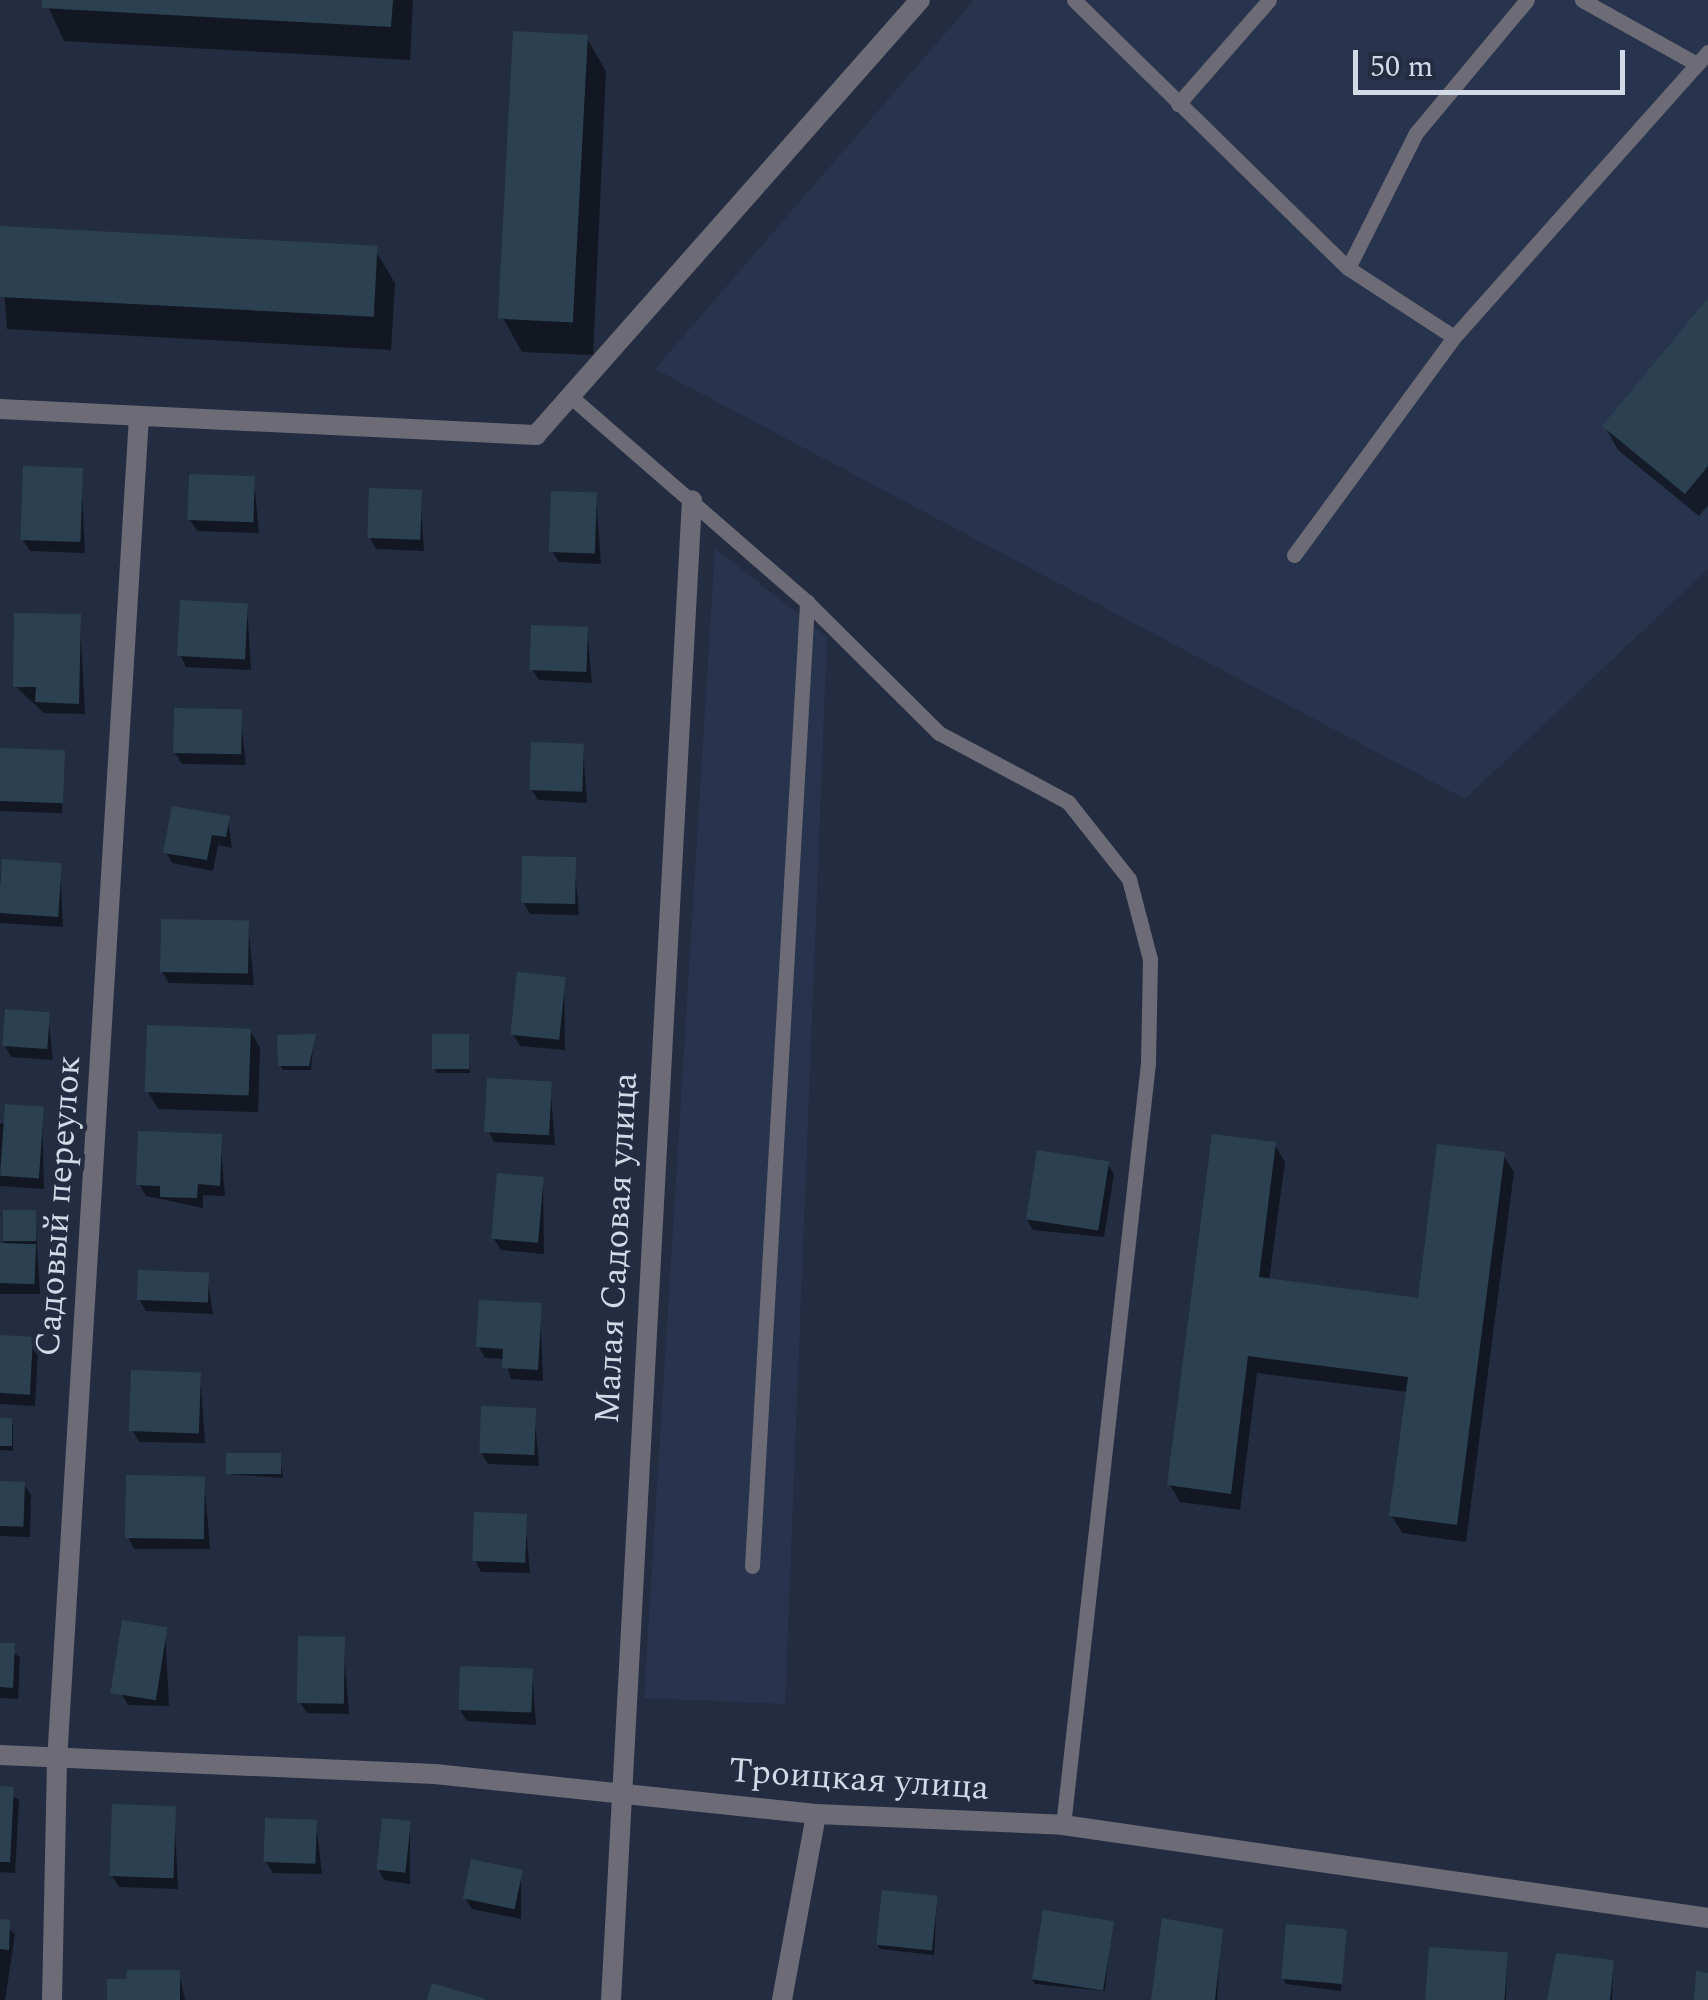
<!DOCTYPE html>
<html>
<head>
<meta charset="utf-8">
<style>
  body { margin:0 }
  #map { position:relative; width:1708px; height:2000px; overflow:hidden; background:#232c40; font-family:Spectral,serif }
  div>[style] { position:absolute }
  .built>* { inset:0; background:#28334d }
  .shadow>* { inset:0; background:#0007; transform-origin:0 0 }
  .building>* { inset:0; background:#2b4151; transform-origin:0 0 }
  .service>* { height:15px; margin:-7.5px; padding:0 7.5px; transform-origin:7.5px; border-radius:7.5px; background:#6c6b76 }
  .minor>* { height:20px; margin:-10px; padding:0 10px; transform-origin:10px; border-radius:10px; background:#6c6b76 }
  span { translate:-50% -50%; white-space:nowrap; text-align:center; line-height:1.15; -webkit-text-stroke:9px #232c40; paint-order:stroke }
  .street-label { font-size:35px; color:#d3dae7 }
  .scale { position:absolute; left:1353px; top:50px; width:272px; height:45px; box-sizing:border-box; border:5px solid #d3dae7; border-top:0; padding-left:12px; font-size:30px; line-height:35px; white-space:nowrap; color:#d3dae7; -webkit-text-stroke:8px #232c40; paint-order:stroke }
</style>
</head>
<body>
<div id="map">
  <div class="built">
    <i style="clip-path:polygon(974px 0,1708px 0,1708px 569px,1465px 799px,655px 369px)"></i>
    <i style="clip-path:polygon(715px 548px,827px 637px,785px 1704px,644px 1698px)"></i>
  </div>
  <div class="shadow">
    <i style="clip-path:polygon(45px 0,413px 0,410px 60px,64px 41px)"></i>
    <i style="clip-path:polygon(586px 37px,606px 71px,593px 355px,522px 352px,503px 318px)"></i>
    <i style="clip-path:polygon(0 229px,375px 250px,395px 283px,391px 350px,7px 329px)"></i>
    <i style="clip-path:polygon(1708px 302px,1708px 505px,1699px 516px,1618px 450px,1605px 427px)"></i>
    <i style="clip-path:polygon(81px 471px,85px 553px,30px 551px,23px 540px)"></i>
    <i style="clip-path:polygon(254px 479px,259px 533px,197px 531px,190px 520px)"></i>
    <i style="clip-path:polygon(420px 492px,424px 551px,376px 549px,370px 538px)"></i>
    <i style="clip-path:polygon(596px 495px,601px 564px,559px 562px,552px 551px)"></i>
    <i style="clip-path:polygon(247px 606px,251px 670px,186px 667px,180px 655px)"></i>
    <i style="clip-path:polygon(80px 617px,85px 714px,44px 713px,15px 686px)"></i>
    <i style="clip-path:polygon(587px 630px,592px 683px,539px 680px,532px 669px)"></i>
    <i style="clip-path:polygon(240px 712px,246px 765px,182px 764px,175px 753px)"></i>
    <i style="clip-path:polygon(583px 747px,587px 803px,538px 800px,531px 789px)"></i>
    <i style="left:0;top:751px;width:64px;height:60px;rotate:2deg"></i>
    <i style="clip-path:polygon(228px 819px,232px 848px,218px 845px,213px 871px,172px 863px,166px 852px)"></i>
    <i style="clip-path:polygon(574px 860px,579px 915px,530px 914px,523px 902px)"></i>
    <i style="clip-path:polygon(60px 865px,63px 927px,0 923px,0 877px)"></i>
    <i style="clip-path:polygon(248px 924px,254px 985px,169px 983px,162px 972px)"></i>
    <i style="clip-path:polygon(564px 980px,565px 1050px,520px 1046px,513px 1034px)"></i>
    <i style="clip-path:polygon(48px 1014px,53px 1060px,11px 1057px,5px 1046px)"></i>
    <i style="clip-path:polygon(250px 1030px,260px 1048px,258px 1112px,158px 1109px,148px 1092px)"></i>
    <i style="clip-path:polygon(314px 1037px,311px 1070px,283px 1070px,280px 1065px)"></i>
    <i style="clip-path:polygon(467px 1037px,470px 1073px,437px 1073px,434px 1068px)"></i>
    <i style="clip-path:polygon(550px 1084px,555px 1145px,494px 1142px,488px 1131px)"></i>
    <i style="clip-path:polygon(42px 1110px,44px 1189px,0 1186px,0 1124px)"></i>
    <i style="clip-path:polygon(220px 1136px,225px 1196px,203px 1195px,203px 1208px,146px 1196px,139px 1184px)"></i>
    <i style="clip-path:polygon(1274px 1144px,1285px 1162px,1269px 1281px,1420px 1300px,1503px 1155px,1514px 1172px,1466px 1542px,1402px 1533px,1392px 1516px,1408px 1392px,1257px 1373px,1240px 1510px,1180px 1502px,1170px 1485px)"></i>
    <i style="clip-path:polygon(1107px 1163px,1114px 1174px,1104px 1237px,1033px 1230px,1026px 1218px)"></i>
    <i style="clip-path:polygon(543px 1179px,544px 1254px,501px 1250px,494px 1239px)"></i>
    <i style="clip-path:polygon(35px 1212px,40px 1294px,0 1294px,0 1246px)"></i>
    <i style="clip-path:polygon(207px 1276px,213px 1314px,146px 1311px,139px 1299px)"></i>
    <i style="clip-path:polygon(540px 1305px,543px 1381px,511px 1379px,505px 1359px,485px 1358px,479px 1347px)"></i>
    <i style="clip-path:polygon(0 1338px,32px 1339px,38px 1351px,35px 1406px,0 1404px)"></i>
    <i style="clip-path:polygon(200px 1375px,205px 1443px,139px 1442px,133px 1431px)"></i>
    <i style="clip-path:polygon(534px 1411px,539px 1466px,488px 1464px,481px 1453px)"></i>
    <i style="clip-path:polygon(0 1420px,13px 1425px,13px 1451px,0 1450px)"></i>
    <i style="clip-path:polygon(280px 1456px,283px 1478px,228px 1474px)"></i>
    <i style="clip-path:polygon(204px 1479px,210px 1549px,134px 1549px,128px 1537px)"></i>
    <i style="clip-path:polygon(0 1484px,24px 1484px,31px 1495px,30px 1537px,0 1536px)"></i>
    <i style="clip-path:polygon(525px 1517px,530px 1573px,481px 1572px,475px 1560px)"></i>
    <i style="clip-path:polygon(165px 1629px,169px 1706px,128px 1705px,121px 1693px)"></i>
    <i style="clip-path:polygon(343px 1639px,349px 1714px,307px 1713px,300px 1702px)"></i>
    <i style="clip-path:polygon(0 1645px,20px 1657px,18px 1699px,0 1698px)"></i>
    <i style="clip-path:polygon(532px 1672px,536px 1725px,467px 1721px,460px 1710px)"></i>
    <i style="clip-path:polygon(0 1788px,19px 1800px,15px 1873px,0 1872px)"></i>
    <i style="clip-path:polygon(174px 1809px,178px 1889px,119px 1887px,112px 1876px)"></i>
    <i style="clip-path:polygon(316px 1822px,322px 1874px,273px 1873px,266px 1862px)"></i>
    <i style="clip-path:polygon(410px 1824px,410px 1884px,384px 1880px,378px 1869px)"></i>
    <i style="clip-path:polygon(521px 1873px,521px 1919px,472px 1909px,465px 1898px)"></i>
    <i style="clip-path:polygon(937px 1898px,934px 1955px,880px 1949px,877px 1944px)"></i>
    <i style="clip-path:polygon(0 1922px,15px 1934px,5px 2000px,0 2000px)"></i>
    <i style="clip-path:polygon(1112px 1923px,1105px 1991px,1035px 1984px,1032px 1979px)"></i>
    <i style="clip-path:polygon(1221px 1931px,1217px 2000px,1154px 2000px)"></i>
    <i style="clip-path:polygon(1345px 1931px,1341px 1991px,1286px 1984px,1283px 1979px)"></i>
    <i style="clip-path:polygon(1507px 1955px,1506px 2000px,1429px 2000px)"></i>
    <i style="clip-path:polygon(1613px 1963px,1612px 2000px,1550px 2000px)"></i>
    <i style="clip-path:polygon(179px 1973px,185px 2000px,107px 2000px,110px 1981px)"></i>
  </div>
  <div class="building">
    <i style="clip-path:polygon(42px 0,393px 0,391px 27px,42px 8px)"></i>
    <i style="left:513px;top:31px;width:75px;height:288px;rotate:3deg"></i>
    <i style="left:0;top:226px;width:378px;height:71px;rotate:3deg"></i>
    <i style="clip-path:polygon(1708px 298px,1708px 466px,1685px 494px,1602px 426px)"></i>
    <i style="left:23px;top:466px;width:60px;height:74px;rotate:2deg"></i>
    <i style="left:189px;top:474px;width:66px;height:46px;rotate:2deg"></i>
    <i style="left:369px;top:488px;width:53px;height:50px;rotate:2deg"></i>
    <i style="left:551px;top:491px;width:46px;height:61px;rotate:2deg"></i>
    <i style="left:180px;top:600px;width:68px;height:56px;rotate:3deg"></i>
    <i style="clip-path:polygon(14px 613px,81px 614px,79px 704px,35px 702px,36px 687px,13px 687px)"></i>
    <i style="left:531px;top:625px;width:57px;height:45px;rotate:2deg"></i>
    <i style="left:174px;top:708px;width:68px;height:45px;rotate:1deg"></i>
    <i style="left:531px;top:742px;width:53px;height:48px;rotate:2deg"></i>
    <i style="left:0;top:748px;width:65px;height:53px;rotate:2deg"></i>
    <i style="clip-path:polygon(172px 806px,230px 816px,226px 837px,212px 835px,207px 860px,163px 853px)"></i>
    <i style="left:522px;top:856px;width:54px;height:47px;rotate:1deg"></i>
    <i style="left:2px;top:859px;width:60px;height:54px;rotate:4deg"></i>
    <i style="left:161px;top:919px;width:88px;height:53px;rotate:1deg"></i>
    <i style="left:517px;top:972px;width:49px;height:63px;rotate:6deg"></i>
    <i style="left:5px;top:1009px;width:45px;height:37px;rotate:4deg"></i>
    <i style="left:147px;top:1025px;width:104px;height:67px;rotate:2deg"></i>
    <i style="clip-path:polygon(316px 1034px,309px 1066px,278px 1066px,277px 1035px)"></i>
    <i style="left:432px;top:1034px;width:37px;height:35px"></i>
    <i style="left:487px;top:1078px;width:65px;height:54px;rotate:3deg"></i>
    <i style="left:5px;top:1104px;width:39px;height:72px;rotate:4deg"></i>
    <i style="clip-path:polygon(138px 1131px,222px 1134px,220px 1186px,198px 1184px,197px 1198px,160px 1197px,160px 1186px,136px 1185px)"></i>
    <i style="clip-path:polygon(1212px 1134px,1276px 1142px,1259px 1277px,1418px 1298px,1437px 1144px,1505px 1152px,1457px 1525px,1389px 1516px,1408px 1377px,1248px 1356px,1231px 1494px,1167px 1485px)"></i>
    <i style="left:1037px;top:1150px;width:73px;height:70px;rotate:9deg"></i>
    <i style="left:497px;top:1173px;width:47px;height:66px;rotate:5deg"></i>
    <i style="left:3px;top:1210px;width:33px;height:31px"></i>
    <i style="left:0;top:1243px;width:36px;height:40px;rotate:2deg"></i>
    <i style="left:138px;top:1270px;width:71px;height:30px;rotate:2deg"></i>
    <i style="clip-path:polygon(479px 1300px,542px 1303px,538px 1370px,502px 1368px,503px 1349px,476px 1347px)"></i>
    <i style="left:0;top:1335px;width:33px;height:58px;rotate:3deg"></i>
    <i style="left:131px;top:1370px;width:70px;height:61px;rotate:2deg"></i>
    <i style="left:481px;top:1406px;width:55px;height:47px;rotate:2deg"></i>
    <i style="left:0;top:1418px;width:12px;height:28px"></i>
    <i style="left:226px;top:1453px;width:55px;height:21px"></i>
    <i style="left:126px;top:1475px;width:79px;height:63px;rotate:1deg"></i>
    <i style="left:0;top:1481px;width:25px;height:45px;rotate:2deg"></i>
    <i style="left:474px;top:1512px;width:53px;height:49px;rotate:2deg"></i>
    <i style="left:122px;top:1620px;width:46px;height:74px;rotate:9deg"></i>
    <i style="left:298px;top:1636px;width:47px;height:67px;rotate:1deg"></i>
    <i style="clip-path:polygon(0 1643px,15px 1643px,13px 1688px,0 1687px)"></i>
    <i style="left:460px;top:1666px;width:73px;height:44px;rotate:2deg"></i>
    <i style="clip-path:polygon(0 1786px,14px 1787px,10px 1862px,0 1862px)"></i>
    <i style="left:112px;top:1804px;width:64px;height:72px;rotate:2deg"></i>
    <i style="left:265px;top:1818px;width:52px;height:44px;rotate:2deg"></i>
    <i style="left:382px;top:1818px;width:29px;height:52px;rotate:6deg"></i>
    <i style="left:471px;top:1859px;width:53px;height:40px;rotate:12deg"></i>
    <i style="left:882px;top:1890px;width:56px;height:55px;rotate:6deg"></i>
    <i style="left:1043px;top:1910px;width:72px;height:70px;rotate:9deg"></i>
    <i style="clip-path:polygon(1162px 1918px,1223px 1929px,1215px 2000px,1151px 2000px)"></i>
    <i style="clip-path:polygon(0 1919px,10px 1920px,9px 1950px,0 1949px)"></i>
    <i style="left:1286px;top:1924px;width:61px;height:55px;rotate:5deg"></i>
    <i style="left:1429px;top:1947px;width:79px;height:53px;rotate:4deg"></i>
    <i style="clip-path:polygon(1556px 1953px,1614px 1960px,1610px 2000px,1547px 2000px)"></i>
    <i style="clip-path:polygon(127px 1970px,180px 1970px,180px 2000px,107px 2000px,107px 1979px,126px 1979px)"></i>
    <i style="clip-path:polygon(1696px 1971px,1708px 1973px,1708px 2000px,1694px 2000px)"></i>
    <i style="clip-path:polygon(432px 1983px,486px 1999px,485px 2000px,427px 2000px)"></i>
  </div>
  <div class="service">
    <i style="left:1074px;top:0;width:383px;rotate:44.4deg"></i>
    <i style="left:1348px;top:268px;width:126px;rotate:33.1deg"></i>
    <i style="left:1582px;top:0;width:132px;rotate:29.1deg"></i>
    <i style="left:1178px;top:104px;width:138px;rotate:-48.8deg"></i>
    <i style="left:1348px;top:268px;width:151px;rotate:-63.3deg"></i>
    <i style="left:1416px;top:133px;width:173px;rotate:-50.2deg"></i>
    <i style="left:570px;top:396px;width:314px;rotate:41deg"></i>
    <i style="left:807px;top:602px;width:186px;rotate:44.8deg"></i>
    <i style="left:939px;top:733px;width:146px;rotate:28.1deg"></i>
    <i style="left:1068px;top:802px;width:98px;rotate:51.6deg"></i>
    <i style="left:1129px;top:879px;width:83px;rotate:75.3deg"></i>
    <i style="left:1150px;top:959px;width:104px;rotate:91.1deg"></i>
    <i style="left:1148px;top:1063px;width:767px;rotate:96.36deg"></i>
    <i style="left:1294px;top:555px;width:270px;rotate:-53.7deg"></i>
    <i style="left:1454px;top:337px;width:382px;rotate:-48.3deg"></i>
    <i style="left:752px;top:1566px;width:966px;rotate:-86.73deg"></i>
  </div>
  <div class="minor">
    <i style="left:0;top:409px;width:537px;rotate:2.78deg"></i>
    <i style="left:536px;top:435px;width:580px;rotate:-48.56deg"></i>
    <i style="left:0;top:1755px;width:435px;rotate:2.5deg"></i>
    <i style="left:435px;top:1774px;width:383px;rotate:6deg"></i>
    <i style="left:816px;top:1814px;width:247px;rotate:2.5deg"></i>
    <i style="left:1063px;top:1825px;width:652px;rotate:8.2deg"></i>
    <i style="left:52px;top:2000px;width:239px;rotate:-88.8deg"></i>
    <i style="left:57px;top:1761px;width:1346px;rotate:-86.51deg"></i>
    <i style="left:611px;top:2000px;width:1502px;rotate:-86.91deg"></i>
    <i style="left:782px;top:2000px;width:189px;rotate:-79.6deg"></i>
  </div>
  <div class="street-label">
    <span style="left:59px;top:1206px;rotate:-86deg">Садовый переулок</span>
    <span style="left:617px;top:1248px;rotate:-87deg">Малая Садовая улица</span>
    <span style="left:859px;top:1780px;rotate:4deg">Троицкая улица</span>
  </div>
  <div class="scale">50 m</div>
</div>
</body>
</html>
